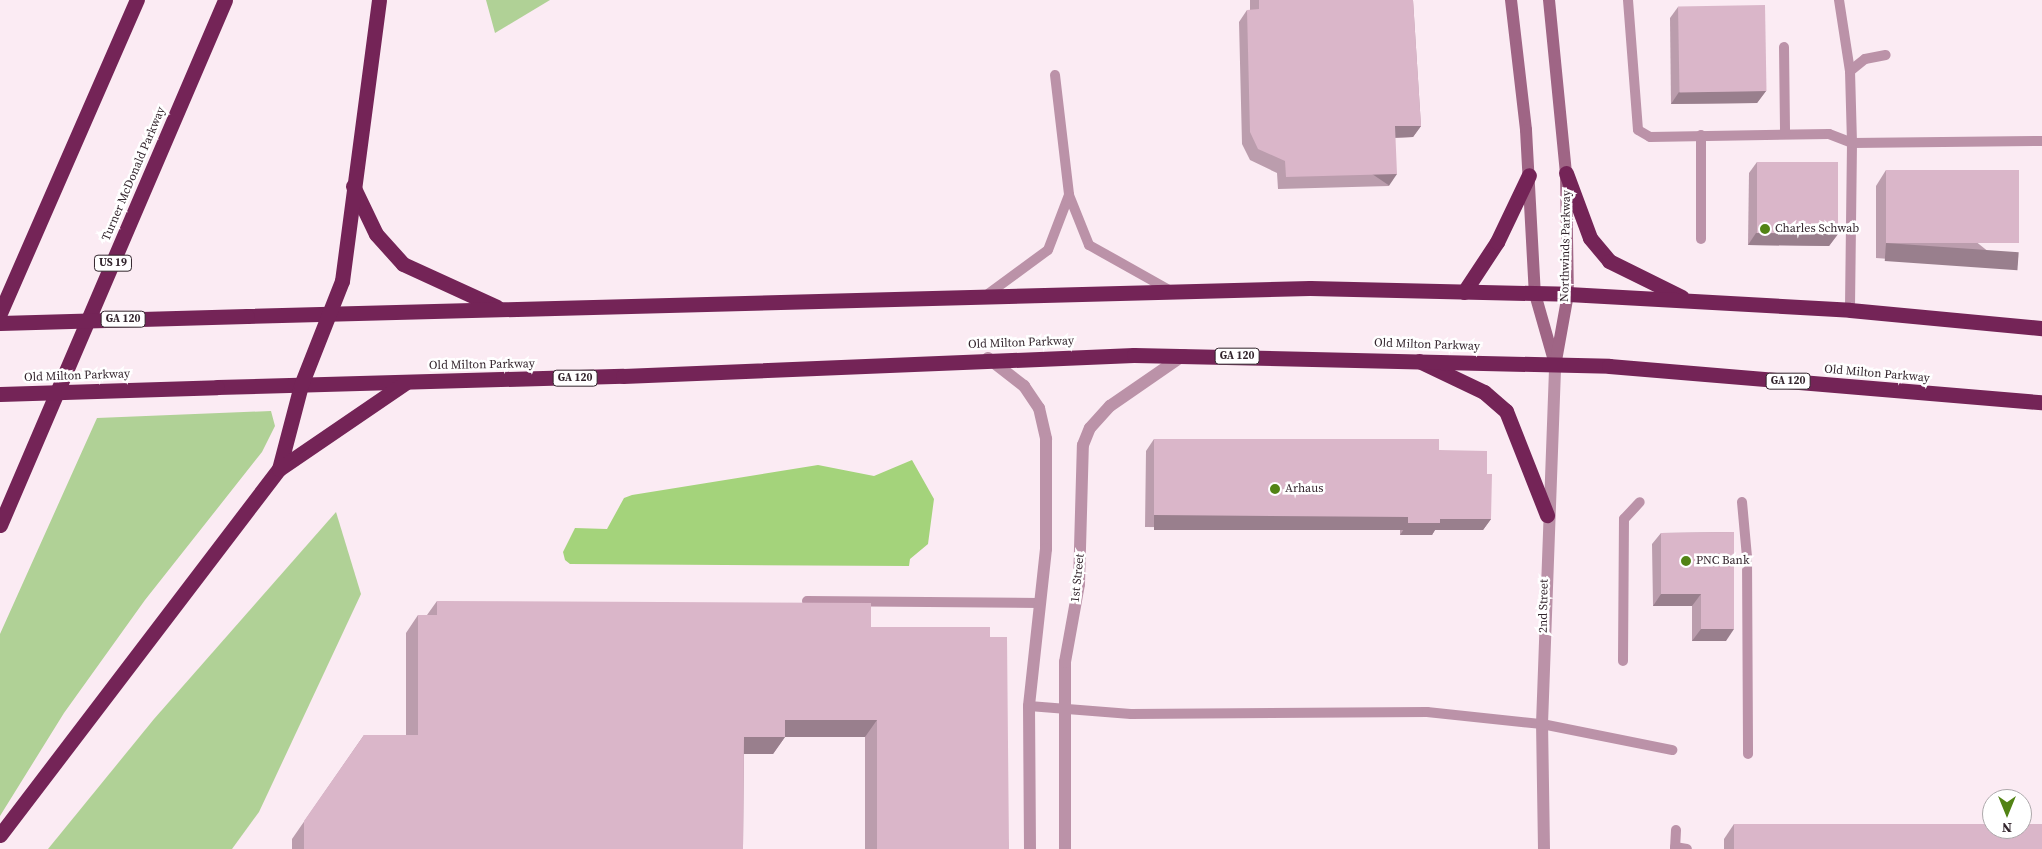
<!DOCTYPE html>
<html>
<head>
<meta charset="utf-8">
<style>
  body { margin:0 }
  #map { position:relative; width:2042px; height:849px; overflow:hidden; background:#fbebf3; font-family:"Source Serif 4",serif }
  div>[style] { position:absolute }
  .green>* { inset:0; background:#b0d196 }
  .water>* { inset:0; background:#a4d37b }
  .lane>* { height:10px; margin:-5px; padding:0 5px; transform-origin:5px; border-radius:5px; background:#bb92a8 }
  .street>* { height:12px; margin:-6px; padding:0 6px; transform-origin:6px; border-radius:6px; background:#bb92a8 }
  .secondary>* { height:12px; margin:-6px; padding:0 6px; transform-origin:6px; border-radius:6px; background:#9f6585 }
  .highway>* { height:15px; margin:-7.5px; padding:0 7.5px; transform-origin:7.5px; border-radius:7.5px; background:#742457 }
  .highway-bridge>* { height:15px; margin:-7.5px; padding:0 7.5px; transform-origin:7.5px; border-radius:7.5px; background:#742457 }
  .wall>* { inset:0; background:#bb9dad }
  .shaded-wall>* { inset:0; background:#997f8d; transform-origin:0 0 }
  .building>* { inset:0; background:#dab6c9; transform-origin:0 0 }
  .dots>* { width:14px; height:14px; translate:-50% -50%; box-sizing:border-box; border:2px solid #fff; border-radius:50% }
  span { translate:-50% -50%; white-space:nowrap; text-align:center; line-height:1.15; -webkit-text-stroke:5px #fff; paint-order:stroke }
  .shield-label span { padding:1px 4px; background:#fff; border:1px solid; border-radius:4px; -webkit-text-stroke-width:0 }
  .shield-label { font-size:11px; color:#33252d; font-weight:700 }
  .street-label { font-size:12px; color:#33252d }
  .poi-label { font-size:12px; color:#33252d }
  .left { translate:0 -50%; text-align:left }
  .north { position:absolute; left:1982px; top:789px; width:50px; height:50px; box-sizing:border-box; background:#fff; border:1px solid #ada8ab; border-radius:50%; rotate:180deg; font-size:14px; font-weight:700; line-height:20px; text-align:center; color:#33252d }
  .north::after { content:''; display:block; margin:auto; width:18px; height:22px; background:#528315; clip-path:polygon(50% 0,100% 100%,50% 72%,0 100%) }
</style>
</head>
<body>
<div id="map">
  <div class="green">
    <i style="clip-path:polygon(486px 0,550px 0,495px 33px)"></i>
    <i style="clip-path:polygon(271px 411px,275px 426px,262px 452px,145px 600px,64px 713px,0 816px,0 634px,97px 418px)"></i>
    <i style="clip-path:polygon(336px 512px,361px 594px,259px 812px,232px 849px,48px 849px,154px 719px)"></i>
  </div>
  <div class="water">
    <i style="clip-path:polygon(912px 460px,934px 499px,928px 544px,910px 559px,909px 566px,570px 564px,565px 560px,563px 552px,575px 528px,607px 529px,624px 498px,632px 495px,818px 465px,874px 476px)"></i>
  </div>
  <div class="lane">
    <i style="left:1628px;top:0;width:130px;rotate:85.6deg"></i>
    <i style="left:1638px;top:130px;width:14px;rotate:30deg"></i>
    <i style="left:1650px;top:137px;width:179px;rotate:-1deg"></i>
    <i style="left:1829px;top:134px;width:25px;rotate:21deg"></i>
    <i style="left:1852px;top:143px;width:167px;rotate:90.7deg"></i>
    <i style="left:1839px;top:0;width:72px;rotate:81.2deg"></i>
    <i style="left:1850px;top:71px;width:72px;rotate:88.4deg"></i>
    <i style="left:1852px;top:143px;width:190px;rotate:-0.6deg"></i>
    <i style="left:1784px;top:47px;width:86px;rotate:89.3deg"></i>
    <i style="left:1850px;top:71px;width:19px;rotate:-39deg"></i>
    <i style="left:1865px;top:59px;width:21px;rotate:-11deg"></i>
    <i style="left:1055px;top:75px;width:121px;rotate:83.3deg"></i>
    <i style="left:1069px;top:195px;width:54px;rotate:68.2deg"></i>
    <i style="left:1089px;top:245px;width:94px;rotate:29.3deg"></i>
    <i style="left:1701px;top:135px;width:104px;rotate:90deg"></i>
    <i style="left:988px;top:294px;width:74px;rotate:-36.3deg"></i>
    <i style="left:1048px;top:250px;width:59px;rotate:-69.1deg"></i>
    <i style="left:1742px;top:502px;width:55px;rotate:84.8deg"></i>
    <i style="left:1747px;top:557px;width:197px;rotate:89.7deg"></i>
    <i style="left:807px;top:601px;width:233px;rotate:0.5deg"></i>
    <i style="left:1623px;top:661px;width:142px;rotate:-89.6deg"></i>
    <i style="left:1624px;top:519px;width:23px;rotate:-47deg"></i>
    <i style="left:1029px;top:706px;width:102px;rotate:4.5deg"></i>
    <i style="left:1131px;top:714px;width:296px;rotate:-0.4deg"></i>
    <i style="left:1427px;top:712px;width:116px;rotate:6deg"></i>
    <i style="left:1542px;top:724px;width:133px;rotate:11.3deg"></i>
    <i style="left:1675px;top:847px;width:12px;rotate:9deg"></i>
    <i style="left:1675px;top:849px;width:19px;rotate:-87deg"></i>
  </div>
  <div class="street">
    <i style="left:988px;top:358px;width:46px;rotate:37.9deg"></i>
    <i style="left:1024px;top:386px;width:27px;rotate:56deg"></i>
    <i style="left:1039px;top:408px;width:32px;rotate:77deg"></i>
    <i style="left:1046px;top:439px;width:110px;rotate:90deg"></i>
    <i style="left:1046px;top:549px;width:158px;rotate:96.2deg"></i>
    <i style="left:1029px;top:706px;width:143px;rotate:89.6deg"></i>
    <i style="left:1065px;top:849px;width:187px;rotate:-90deg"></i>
    <i style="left:1065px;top:662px;width:79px;rotate:-79.8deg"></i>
    <i style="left:1079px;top:584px;width:139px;rotate:-88.4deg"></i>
    <i style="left:1083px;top:445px;width:18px;rotate:-68deg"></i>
    <i style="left:1090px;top:428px;width:30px;rotate:-48deg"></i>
    <i style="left:1110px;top:406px;width:90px;rotate:-34.6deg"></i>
    <i style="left:1544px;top:849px;width:125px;rotate:-90.9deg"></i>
    <i style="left:1542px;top:724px;width:360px;rotate:-87.9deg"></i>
  </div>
  <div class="secondary">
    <i style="left:1511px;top:0;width:131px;rotate:83.4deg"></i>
    <i style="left:1526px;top:130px;width:164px;rotate:86.9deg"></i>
    <i style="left:1535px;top:294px;width:73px;rotate:74.1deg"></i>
    <i style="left:1549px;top:0;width:174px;rotate:84.4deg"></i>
    <i style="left:1566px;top:173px;width:121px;rotate:89.1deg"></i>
    <i style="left:1568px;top:294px;width:68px;rotate:100.2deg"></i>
  </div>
  <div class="highway">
    <i style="left:1566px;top:173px;width:69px;rotate:69.7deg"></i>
    <i style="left:1590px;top:238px;width:30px;rotate:50deg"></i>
    <i style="left:1609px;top:261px;width:81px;rotate:26.3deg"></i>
    <i style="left:353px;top:186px;width:53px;rotate:64.4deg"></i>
    <i style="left:376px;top:234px;width:40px;rotate:48deg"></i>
    <i style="left:403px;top:264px;width:103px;rotate:24.6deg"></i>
    <i style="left:1464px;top:292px;width:60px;rotate:-56.6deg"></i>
    <i style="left:1497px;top:242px;width:74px;rotate:-64.5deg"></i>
    <i style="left:0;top:313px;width:342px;rotate:-66.4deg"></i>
    <i style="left:247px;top:316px;width:1063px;rotate:-1.51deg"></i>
    <i style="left:1310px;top:288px;width:258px;rotate:1.3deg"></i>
    <i style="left:1568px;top:294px;width:282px;rotate:3.2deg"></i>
    <i style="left:1850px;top:310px;width:193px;rotate:5.4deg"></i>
    <i style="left:1419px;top:361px;width:72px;rotate:25.5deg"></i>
    <i style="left:1484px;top:392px;width:29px;rotate:41deg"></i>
    <i style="left:1506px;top:411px;width:112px;rotate:68.5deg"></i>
    <i style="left:217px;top:387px;width:406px;rotate:-1.6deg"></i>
    <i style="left:623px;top:376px;width:511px;rotate:-2.35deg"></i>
    <i style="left:1134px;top:355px;width:475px;rotate:1.3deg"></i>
    <i style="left:1609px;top:366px;width:434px;rotate:4.8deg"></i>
    <i style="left:279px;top:469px;width:87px;rotate:-75.3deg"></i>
    <i style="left:301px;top:385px;width:112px;rotate:-68.5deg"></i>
    <i style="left:342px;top:281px;width:283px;rotate:-82.5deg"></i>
    <i style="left:0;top:525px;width:571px;rotate:-66.8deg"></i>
    <i style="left:0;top:835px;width:460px;rotate:-52.7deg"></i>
    <i style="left:279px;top:469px;width:153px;rotate:-34.3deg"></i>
  </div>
  <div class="highway-bridge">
    <i style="left:0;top:323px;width:247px;rotate:-1.6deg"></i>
    <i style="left:0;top:394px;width:217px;rotate:-1.8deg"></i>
  </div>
  <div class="wall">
    <i style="clip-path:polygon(1250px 0,1413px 0,1421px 126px,1413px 137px,1395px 138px,1389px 186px,1278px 189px,1277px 173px,1250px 160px,1242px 144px,1239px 22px,1247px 10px,1250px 10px)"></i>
    <i style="clip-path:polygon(1678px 7px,1766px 91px,1757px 103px,1671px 104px,1670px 18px)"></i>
    <i style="clip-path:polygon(1757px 162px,1838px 234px,1829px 246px,1748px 245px,1749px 173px)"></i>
    <i style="clip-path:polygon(1886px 170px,2009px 268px,1876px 258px,1876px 186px)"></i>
    <i style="clip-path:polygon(1154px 439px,1439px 450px,1487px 474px,1491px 519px,1483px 530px,1435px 530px,1432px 535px,1400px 535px,1400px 529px,1145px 527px,1146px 451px)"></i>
    <i style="clip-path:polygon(1734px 532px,1726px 641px,1692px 641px,1692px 606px,1653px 606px,1652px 544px,1661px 533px)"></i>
    <i style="clip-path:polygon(437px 601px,871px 627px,990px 637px,1009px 849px,865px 849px,865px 737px,785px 737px,773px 754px,744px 754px,743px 849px,292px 849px,292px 839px,364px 735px,406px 735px,406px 633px,418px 615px,427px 615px)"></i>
    <i style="clip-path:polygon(1734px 824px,2042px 849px,1724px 849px,1724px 839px)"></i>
  </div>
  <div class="shaded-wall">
    <i style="clip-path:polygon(1766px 91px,1757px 103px,1671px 104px,1679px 92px)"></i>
    <i style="clip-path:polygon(1395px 126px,1421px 126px,1413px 137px,1386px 138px)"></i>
    <i style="left:1397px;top:174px;width:14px;height:111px;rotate:124deg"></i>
    <i style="clip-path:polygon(1756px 233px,1838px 234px,1829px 246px,1748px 245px)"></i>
    <i style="left:1886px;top:243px;width:133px;height:18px;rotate:4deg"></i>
    <i style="left:1154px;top:515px;width:254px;height:15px"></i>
    <i style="clip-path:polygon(1440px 519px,1491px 519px,1483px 530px,1435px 530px,1432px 535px,1400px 535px,1408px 523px)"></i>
    <i style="clip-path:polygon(1661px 594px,1701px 594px,1692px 606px,1653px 606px)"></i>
    <i style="clip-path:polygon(1701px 629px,1734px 629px,1726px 641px,1692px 641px)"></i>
    <i style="clip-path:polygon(785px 720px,877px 720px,865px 737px,785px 737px,773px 754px,732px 754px,744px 737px)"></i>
  </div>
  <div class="building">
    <i style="clip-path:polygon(1259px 0,1413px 0,1421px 126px,1395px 126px,1397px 174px,1286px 177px,1285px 161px,1258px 149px,1250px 132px,1247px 10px,1259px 9px)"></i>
    <i style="left:1765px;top:5px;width:86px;height:87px;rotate:89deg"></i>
    <i style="left:1757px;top:162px;width:81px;height:71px"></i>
    <i style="left:1886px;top:170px;width:133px;height:73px"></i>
    <i style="clip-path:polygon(1154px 439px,1439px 439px,1439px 450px,1487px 451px,1487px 474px,1492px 474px,1491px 519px,1440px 519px,1440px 523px,1408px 523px,1408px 517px,1154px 515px)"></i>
    <i style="clip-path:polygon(1734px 532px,1734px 629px,1701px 629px,1701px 594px,1661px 594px,1661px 533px)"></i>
    <i style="clip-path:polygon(437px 601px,871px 603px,871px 627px,990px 627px,990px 637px,1007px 637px,1009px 849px,877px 849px,877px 720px,785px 720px,785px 737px,744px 737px,743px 849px,304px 849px,304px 821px,364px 735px,418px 735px,418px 615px,437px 615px)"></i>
    <i style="clip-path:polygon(1734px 824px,1992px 824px,1992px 829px,2022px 829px,2022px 824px,2042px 824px,2042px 849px,1734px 849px)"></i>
  </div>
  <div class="dots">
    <i style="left:1765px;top:229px;background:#528315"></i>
    <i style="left:1275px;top:489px;background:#528315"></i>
    <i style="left:1686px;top:561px;background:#528315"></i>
  </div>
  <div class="shield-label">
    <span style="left:113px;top:263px">US 19</span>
    <span style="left:123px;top:319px">GA 120</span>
    <span style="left:1237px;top:356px">GA 120</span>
    <span style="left:575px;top:378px">GA 120</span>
    <span style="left:1788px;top:381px">GA 120</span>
  </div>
  <div class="street-label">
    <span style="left:134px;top:174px;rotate:-67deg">Turner McDonald Parkway</span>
    <span style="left:1566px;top:246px;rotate:-89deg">Northwinds Parkway</span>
    <span style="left:1021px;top:343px;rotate:-2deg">Old Milton Parkway</span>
    <span style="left:1427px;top:345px;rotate:2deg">Old Milton Parkway</span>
    <span style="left:482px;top:365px;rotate:-1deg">Old Milton Parkway</span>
    <span style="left:1877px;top:374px;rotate:5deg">Old Milton Parkway</span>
    <span style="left:77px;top:376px;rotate:-2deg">Old Milton Parkway</span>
    <span style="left:1078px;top:578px;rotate:-84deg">1st Street</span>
    <span style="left:1544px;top:606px;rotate:-89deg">2nd Street</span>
  </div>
  <div class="poi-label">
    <span class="left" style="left:1775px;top:229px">Charles Schwab</span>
    <span class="left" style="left:1285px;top:489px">Arhaus</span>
    <span class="left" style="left:1696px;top:561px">PNC Bank</span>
  </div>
  <div class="north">N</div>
</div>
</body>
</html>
